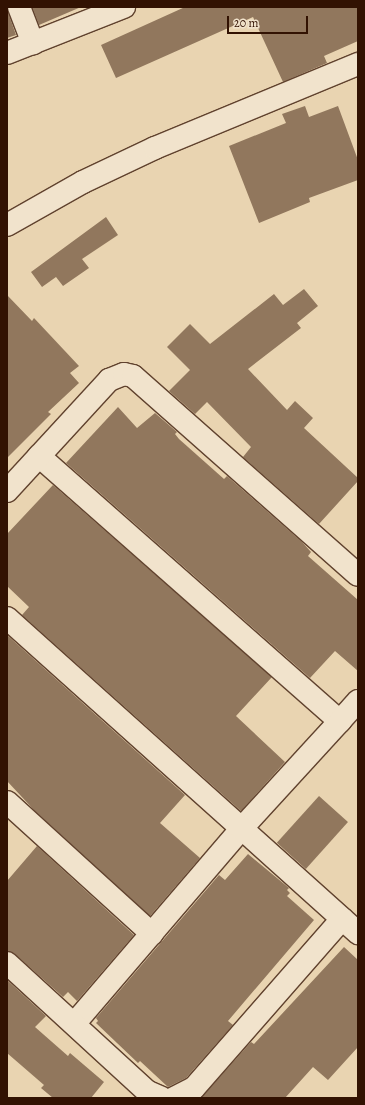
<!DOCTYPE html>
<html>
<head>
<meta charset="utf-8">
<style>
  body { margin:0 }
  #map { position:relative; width:365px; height:1105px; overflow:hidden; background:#e9d4b1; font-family:Alegreya,serif }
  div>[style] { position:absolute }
  .building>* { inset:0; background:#91775d; transform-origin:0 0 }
  .roads { filter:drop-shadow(1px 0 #60422e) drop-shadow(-1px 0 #60422e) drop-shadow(0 1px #60422e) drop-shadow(0 -1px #60422e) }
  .minor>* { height:22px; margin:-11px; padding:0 11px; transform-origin:11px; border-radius:11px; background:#f1e3cc }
  .tertiary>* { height:22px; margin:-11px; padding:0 11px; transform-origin:11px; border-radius:11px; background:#f1e3cc }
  span { translate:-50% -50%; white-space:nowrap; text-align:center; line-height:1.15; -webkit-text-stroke:3px #f1e3cc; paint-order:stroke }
  .frame { position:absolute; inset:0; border:8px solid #321202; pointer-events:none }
  .scale { position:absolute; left:227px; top:16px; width:81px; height:18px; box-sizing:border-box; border:2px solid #321202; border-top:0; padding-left:5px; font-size:12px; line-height:14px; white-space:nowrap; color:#321202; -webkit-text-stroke:3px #f1e3cc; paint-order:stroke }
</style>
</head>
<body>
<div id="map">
  <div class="building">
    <i style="clip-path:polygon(32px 7px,81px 7px,39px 25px)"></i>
    <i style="clip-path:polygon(185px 7px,358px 7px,358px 41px,324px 56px,327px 63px,283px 82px,253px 17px,116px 78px,101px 45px)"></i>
    <i style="clip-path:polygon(7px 9px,16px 35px,7px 38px)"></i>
    <i style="clip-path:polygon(305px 106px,309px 117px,338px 106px,358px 160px,358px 180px,309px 198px,310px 202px,259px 223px,229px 146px,286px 123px,282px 114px)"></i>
    <i style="clip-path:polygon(106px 217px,118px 235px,82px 259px,89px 268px,63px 286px,56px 277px,42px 287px,31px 272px)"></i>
    <i style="clip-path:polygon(304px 289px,318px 306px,297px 323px,301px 328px,248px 369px,287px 410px,295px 401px,313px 418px,304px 428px,358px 478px,358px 481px,319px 524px,243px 457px,251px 447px,207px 402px,195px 414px,169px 391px,190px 370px,167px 347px,190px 324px,210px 344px,274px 294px,283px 305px)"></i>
    <i style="clip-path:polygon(7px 295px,32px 321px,34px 318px,79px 366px,70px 373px,79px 383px,48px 412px,51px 414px,7px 458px)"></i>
    <i style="clip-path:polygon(118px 407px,137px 428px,155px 413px,177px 432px,175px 434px,179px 439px,224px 479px,227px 476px,302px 542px,311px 552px,308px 556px,358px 600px,358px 671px,335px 651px,310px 678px,66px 463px)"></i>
    <i style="clip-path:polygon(53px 485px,272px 677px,236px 716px,285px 762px,241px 811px,22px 615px,29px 607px,7px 586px,7px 534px)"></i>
    <i style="clip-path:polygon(7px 635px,185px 795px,160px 823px,200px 858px,150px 916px,34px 810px,7px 781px)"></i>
    <i style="left:319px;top:796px;width:39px;height:63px;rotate:42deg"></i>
    <i style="clip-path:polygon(37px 846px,134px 935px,77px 1001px,68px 992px,63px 997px,15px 954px,7px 951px,7px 881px)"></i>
    <i style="clip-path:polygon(248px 854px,289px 888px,287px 890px,290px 893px,287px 896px,314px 920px,228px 1021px,233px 1025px,186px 1078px,168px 1087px,140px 1061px,138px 1063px,96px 1023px,98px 1021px,96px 1018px,219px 875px,225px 880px)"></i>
    <i style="clip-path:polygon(344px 947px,358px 960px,358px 1047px,328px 1080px,313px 1067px,285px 1098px,201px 1098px,251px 1042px,254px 1044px)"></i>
    <i style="clip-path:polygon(7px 980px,46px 1016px,35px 1027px,68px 1056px,70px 1053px,104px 1082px,91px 1098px,53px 1098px,41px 1088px,44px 1085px,7px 1053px)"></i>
  </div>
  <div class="roads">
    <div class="minor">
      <i style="left:19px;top:7px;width:39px;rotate:69deg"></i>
      <i style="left:7px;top:53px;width:126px;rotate:-21.5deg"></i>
      <i style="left:39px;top:456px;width:401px;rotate:41.4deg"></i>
      <i style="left:340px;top:721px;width:145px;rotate:132.5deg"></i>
      <i style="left:242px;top:828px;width:257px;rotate:130.6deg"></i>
      <i style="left:7px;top:491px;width:151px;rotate:-47.4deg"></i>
      <i style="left:109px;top:380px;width:16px;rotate:-22deg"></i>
      <i style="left:124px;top:374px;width:9px;rotate:13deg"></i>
      <i style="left:133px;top:376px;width:300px;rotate:41.5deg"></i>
      <i style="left:7px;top:618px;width:472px;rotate:41.9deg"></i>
      <i style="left:340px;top:721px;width:27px;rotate:-48deg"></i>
      <i style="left:7px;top:802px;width:196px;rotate:42.3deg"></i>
      <i style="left:7px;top:963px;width:191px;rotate:42.5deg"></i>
      <i style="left:148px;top:1092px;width:15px;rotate:23deg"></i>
      <i style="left:174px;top:1098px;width:22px;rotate:-27deg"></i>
      <i style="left:194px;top:1088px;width:225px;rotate:-48.8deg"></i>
    </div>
    <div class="tertiary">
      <i style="left:7px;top:225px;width:87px;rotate:-29.5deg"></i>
      <i style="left:83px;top:182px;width:80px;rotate:-25.3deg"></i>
      <i style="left:155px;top:148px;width:220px;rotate:-22.5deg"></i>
    </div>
  </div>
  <div class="frame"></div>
  <div class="scale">20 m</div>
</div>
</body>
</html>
